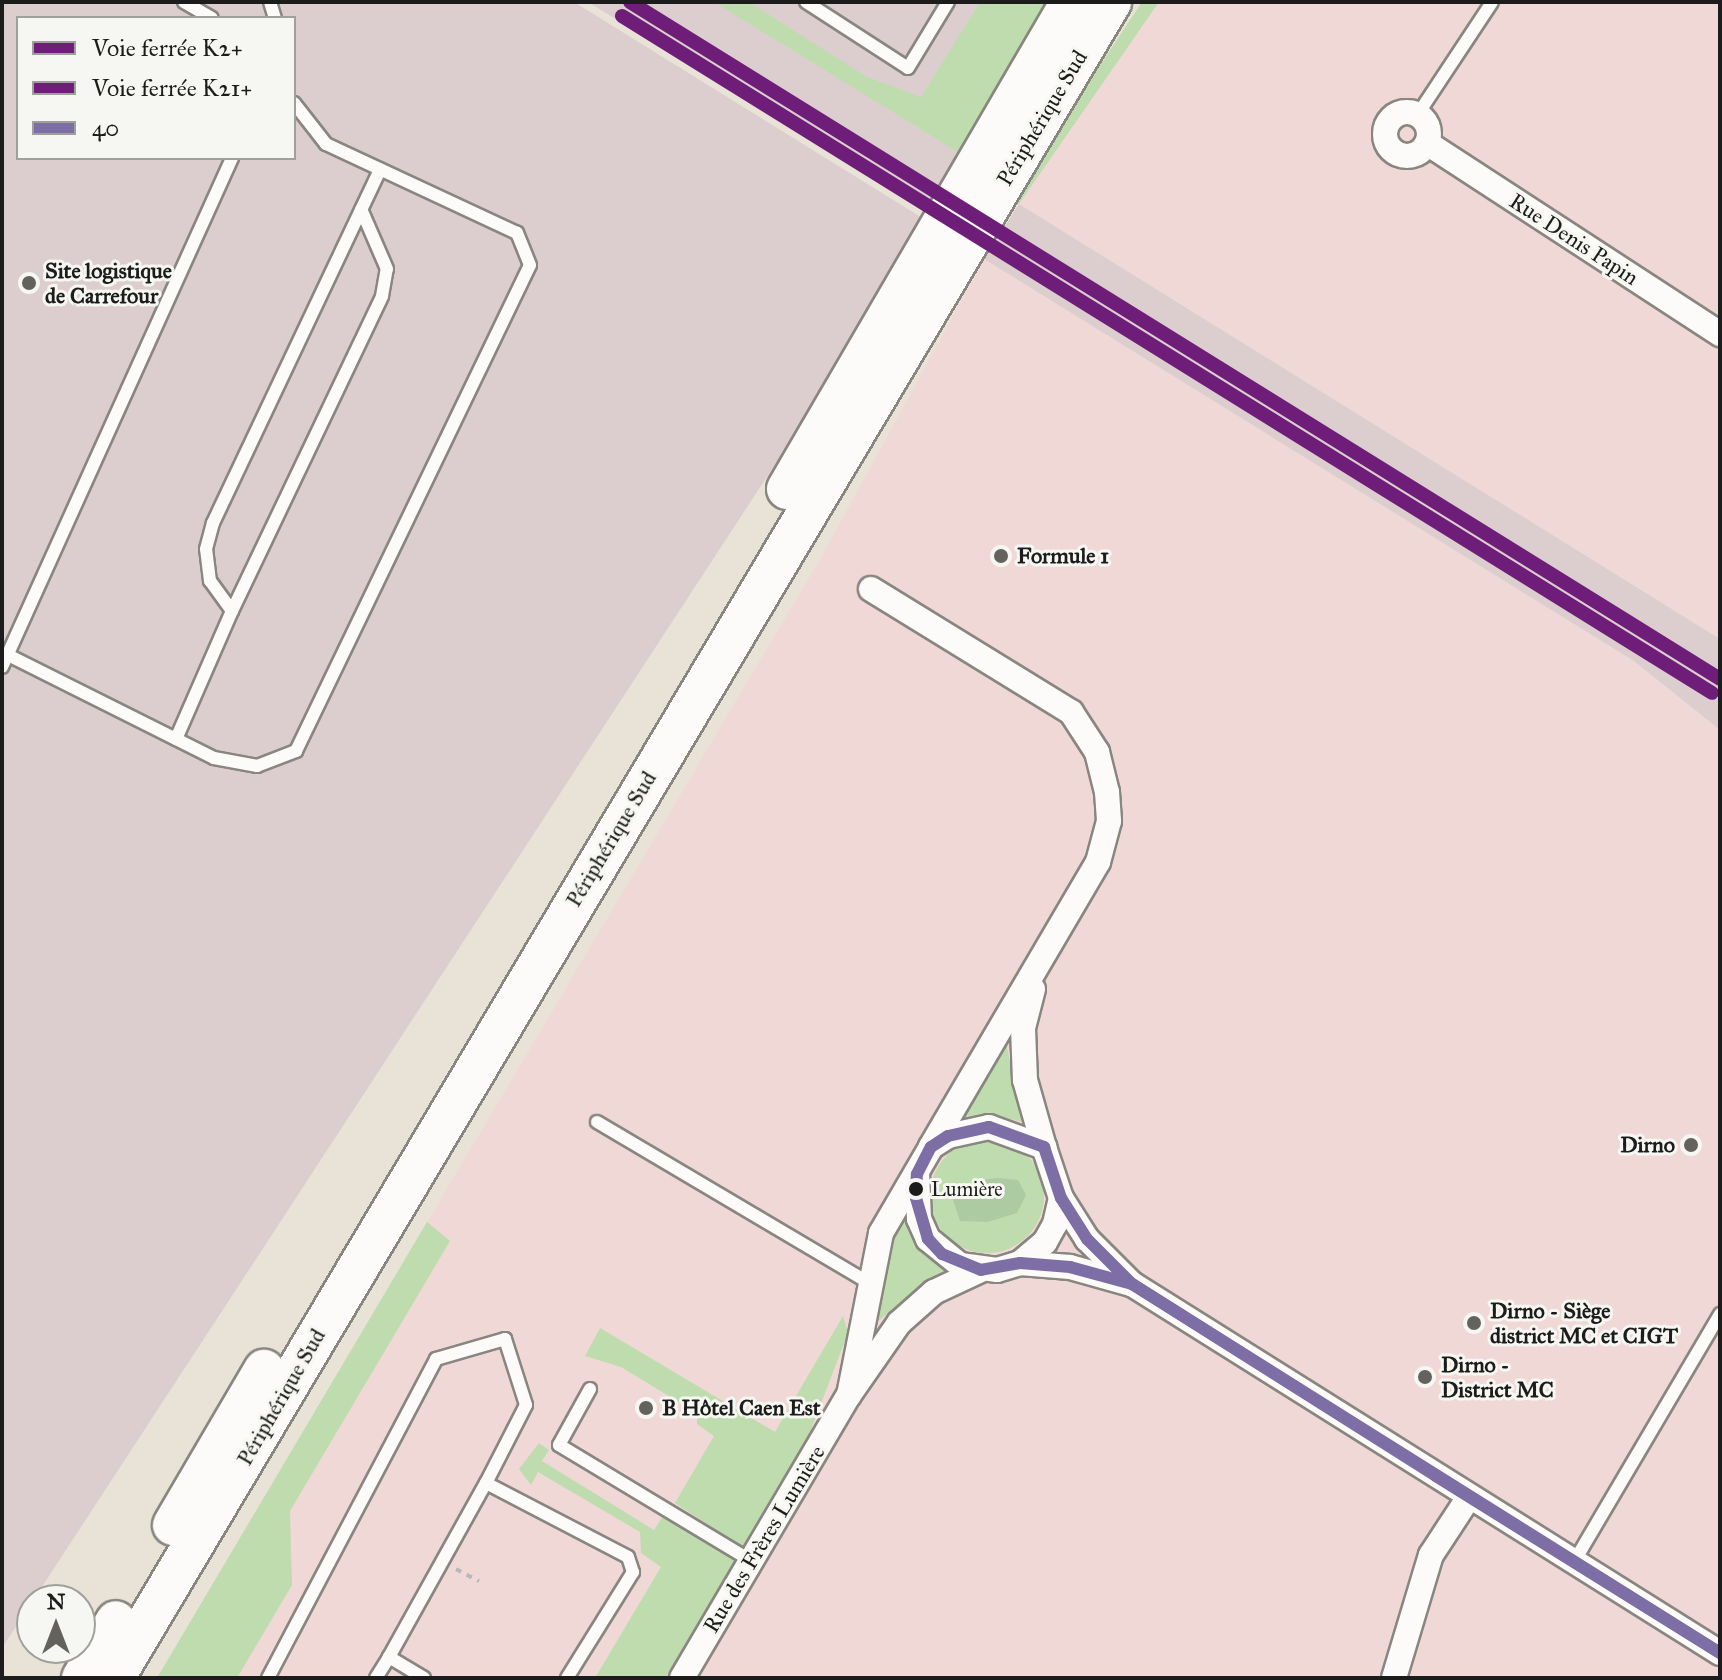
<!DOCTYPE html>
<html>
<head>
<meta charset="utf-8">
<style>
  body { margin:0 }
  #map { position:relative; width:1722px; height:1680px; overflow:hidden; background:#e9e3d7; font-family:"IM FELL Great Primer",serif }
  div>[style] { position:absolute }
  .built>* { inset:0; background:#f0d8d6 }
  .industrial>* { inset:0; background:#dccecf }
  .green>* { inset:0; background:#bedcad }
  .round { border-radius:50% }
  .forest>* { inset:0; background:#accba2 }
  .path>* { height:4px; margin-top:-2px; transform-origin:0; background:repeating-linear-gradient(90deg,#b9b8b6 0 6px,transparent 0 12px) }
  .roads { filter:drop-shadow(2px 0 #898680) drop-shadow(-2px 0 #898680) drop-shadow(0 2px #898680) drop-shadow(0 -2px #898680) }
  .service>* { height:12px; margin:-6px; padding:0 6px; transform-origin:6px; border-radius:6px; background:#fcfbf9 }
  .minor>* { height:24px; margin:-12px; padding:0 12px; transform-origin:12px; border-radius:12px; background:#fcfbf9 }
  .minor>.ring { margin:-12px; padding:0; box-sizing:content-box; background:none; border:24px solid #fcfbf9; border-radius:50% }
  .trunk>* { height:40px; margin:-20px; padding:0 20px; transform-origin:20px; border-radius:20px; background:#fcfbf9 }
  .bus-1>* { height:12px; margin:-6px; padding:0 6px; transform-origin:6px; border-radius:6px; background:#7d6ea5 }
  .rail-1>* { height:14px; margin:-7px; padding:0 7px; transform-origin:7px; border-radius:7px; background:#6e1e78 }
  .rail-2>* { height:14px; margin:-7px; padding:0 7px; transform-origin:7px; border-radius:7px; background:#6e1e78 }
  .dots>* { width:22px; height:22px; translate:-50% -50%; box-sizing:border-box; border:4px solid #f6f6f2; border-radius:50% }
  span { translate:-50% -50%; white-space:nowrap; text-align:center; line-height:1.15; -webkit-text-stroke:6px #f6f6f2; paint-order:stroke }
  .bus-label { font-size:20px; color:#1c1c1c }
  .left { translate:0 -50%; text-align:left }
  .street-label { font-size:22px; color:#1c1c1c }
  .poi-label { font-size:22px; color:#1c1c1c; font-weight:700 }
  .right { translate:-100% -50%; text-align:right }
  .frame { position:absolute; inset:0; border:4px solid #1c1c1c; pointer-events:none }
  .legend { position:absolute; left:16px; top:16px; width:280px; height:144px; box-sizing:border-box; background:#f6f6f2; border:2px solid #9f9f9c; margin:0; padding:10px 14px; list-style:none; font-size:24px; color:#1c1c1c }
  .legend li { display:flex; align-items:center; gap:16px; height:40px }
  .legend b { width:40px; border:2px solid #9f9f9c }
  .north { position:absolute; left:16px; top:1584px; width:80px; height:80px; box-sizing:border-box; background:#f6f6f2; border:2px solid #9f9f9c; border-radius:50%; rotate:0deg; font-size:22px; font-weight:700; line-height:32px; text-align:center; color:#1c1c1c }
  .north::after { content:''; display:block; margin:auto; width:28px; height:36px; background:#64625d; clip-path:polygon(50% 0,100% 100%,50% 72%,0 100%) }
</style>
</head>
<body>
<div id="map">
  <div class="built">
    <i style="clip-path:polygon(1159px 2px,1720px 2px,1720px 639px,1019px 204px)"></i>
    <i style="clip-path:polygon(984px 259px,1635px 661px,1720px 730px,1720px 1678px,157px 1678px,823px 554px)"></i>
  </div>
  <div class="industrial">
    <i style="clip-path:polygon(evenodd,2px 2px,574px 2px,932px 224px,2px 1648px,2px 2px,18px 18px,294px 18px,294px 158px,18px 158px,18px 18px)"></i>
    <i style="clip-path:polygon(588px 2px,1043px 2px,958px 152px,940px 218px)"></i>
    <i style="clip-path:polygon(1019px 204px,1720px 639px,1720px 730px,1634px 661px,984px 259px)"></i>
  </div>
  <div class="green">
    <i style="clip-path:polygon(749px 2px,867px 77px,921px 97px,980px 2px,1047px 2px,966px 157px,716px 3px)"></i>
    <i style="clip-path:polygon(1142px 2px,1159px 2px,1019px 204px,1011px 199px)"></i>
    <i style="clip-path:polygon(1006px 1042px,1023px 1122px,984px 1113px,962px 1118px)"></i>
    <i class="round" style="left:930px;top:1139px;width:114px;height:114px"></i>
    <i style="clip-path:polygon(906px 1208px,921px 1248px,951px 1272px,926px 1282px,877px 1322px,895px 1236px)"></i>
    <i style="clip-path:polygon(427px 1222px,450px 1241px,290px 1511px,292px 1585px,237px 1678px,157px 1678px)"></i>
    <i style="clip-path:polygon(843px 1316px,848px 1333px,810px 1432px,742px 1547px,675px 1503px,714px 1436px,697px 1424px,697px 1413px,621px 1367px,585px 1356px,600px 1328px,775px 1432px)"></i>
    <i style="clip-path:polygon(539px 1443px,549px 1450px,542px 1461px,654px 1530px,663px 1516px,735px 1561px,665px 1678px,595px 1678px,661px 1567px,641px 1553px,640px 1532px,538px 1472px,531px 1485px,519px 1469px)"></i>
  </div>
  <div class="forest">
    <i style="clip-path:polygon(997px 1178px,1018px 1180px,1026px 1195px,1017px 1213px,987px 1222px,960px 1221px,953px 1200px,973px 1181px)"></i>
  </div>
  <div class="path">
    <i style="left:456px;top:1569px;width:26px;rotate:28deg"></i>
  </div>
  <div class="roads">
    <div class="service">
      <i style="left:184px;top:2px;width:32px;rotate:30deg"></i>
      <i style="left:270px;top:2px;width:17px;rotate:73deg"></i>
      <i style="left:806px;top:2px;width:121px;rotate:32.9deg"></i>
      <i style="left:908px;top:68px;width:77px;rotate:-58.8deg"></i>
      <i style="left:1418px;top:114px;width:134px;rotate:-56.5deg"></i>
      <i style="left:232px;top:611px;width:349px;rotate:-64.5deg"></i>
      <i style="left:382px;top:296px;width:27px;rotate:-80deg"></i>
      <i style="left:387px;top:269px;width:65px;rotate:-113.4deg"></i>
      <i style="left:8px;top:655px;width:230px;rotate:26.6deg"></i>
      <i style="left:214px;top:758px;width:44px;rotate:10.5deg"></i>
      <i style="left:257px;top:766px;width:42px;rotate:-21deg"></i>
      <i style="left:296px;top:751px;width:539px;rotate:-64.29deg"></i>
      <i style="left:530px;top:265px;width:35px;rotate:-112deg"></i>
      <i style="left:517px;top:233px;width:211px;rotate:-155deg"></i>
      <i style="left:326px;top:144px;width:52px;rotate:-128deg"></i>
      <i style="left:2px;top:667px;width:559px;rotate:-65.68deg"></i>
      <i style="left:176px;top:739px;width:140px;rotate:-66.4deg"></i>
      <i style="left:232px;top:611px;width:37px;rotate:-126deg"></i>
      <i style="left:210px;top:581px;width:32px;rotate:-97deg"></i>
      <i style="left:206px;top:549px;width:27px;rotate:-75deg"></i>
      <i style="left:213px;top:523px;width:391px;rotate:-64.7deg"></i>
      <i style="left:597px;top:1122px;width:316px;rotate:30.6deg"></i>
      <i style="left:590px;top:1389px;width:64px;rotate:119deg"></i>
      <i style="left:559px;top:1445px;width:224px;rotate:31.1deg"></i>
      <i style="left:1574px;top:1562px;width:288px;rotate:-59.5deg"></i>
      <i style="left:268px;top:1678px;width:361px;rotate:-62.2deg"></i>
      <i style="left:436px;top:1359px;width:72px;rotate:-16.2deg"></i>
      <i style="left:505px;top:1339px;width:69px;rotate:72.3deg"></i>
      <i style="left:526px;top:1405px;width:88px;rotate:117.1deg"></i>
      <i style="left:376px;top:1678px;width:25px;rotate:-58deg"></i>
      <i style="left:424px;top:1678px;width:41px;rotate:-149deg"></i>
      <i style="left:389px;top:1657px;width:199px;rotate:-60.9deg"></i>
      <i style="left:486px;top:1483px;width:160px;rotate:27.5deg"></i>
      <i style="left:628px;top:1557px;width:16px;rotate:72deg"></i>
      <i style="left:633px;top:1572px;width:125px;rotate:121.9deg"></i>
    </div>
    <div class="minor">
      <i class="ring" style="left:1385px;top:112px;width:20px;height:20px"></i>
      <i style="left:1427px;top:143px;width:350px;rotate:33.1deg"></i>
      <i style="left:871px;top:589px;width:235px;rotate:31.6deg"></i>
      <i style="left:1071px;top:712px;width:48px;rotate:57deg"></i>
      <i style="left:1097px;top:752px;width:41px;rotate:76deg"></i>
      <i style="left:1107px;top:792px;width:29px;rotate:86deg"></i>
      <i style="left:1109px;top:821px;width:42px;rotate:105deg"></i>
      <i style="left:1098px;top:862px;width:330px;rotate:120.4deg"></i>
      <i style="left:1033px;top:989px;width:40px;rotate:104.4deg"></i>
      <i style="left:1023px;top:1028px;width:52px;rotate:87.8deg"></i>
      <i style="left:1025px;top:1080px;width:70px;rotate:74.2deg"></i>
      <i style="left:1061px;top:1198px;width:49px;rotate:57.6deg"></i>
      <i style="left:1087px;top:1239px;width:64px;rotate:45deg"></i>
      <i style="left:1132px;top:1284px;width:694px;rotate:32.11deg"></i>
      <i style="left:1020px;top:1263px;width:50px;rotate:4.6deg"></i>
      <i style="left:1070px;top:1267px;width:63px;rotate:15.6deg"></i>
      <i style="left:849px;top:1395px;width:165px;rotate:-78.8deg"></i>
      <i style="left:881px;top:1233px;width:99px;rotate:-59.8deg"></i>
      <i style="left:931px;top:1147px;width:20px;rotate:-33deg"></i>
      <i style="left:948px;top:1136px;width:42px;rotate:-12.4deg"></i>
      <i style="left:989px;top:1127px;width:59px;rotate:20deg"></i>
      <i style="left:1044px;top:1147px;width:54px;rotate:71.6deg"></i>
      <i style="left:1061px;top:1198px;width:27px;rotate:103deg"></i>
      <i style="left:1055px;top:1224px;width:21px;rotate:119deg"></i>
      <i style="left:1045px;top:1242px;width:33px;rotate:140deg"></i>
      <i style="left:1020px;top:1263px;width:24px;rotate:163deg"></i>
      <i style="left:997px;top:1270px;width:37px;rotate:-172deg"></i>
      <i style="left:960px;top:1265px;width:41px;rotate:-140.9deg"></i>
      <i style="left:928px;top:1239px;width:22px;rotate:-114deg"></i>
      <i style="left:919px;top:1219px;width:45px;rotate:-92.5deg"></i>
      <i style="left:682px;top:1678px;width:329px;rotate:-59.5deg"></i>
      <i style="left:849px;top:1395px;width:88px;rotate:-55.2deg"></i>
      <i style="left:899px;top:1323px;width:47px;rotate:-41.5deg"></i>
      <i style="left:934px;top:1292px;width:52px;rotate:-25.1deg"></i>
      <i style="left:1394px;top:1678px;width:128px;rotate:-73.3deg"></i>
      <i style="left:1431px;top:1555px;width:69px;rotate:-56.8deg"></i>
    </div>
    <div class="trunk">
      <i style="left:787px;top:489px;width:564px;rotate:-59.75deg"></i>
      <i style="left:173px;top:1525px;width:180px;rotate:-59.6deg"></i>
      <i style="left:82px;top:1678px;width:66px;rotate:-59.2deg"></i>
      <i style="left:114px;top:1678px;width:1950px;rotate:-59.25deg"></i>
    </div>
  </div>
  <div class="bus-1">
    <i style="left:989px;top:1127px;width:59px;rotate:20deg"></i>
    <i style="left:1044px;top:1147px;width:54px;rotate:71.6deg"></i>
    <i style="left:1061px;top:1198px;width:49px;rotate:57.6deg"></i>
    <i style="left:1087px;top:1239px;width:64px;rotate:45deg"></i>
    <i style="left:1132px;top:1284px;width:64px;rotate:-164.7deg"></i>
    <i style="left:1070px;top:1267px;width:50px;rotate:-175.4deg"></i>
    <i style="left:1020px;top:1263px;width:40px;rotate:170deg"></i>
    <i style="left:981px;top:1270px;width:42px;rotate:-157.7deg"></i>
    <i style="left:942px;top:1254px;width:21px;rotate:-133deg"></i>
    <i style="left:928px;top:1239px;width:43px;rotate:-106.3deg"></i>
    <i style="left:916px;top:1198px;width:24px;rotate:-88deg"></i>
    <i style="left:917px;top:1174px;width:30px;rotate:-63deg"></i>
    <i style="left:931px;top:1147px;width:20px;rotate:-33deg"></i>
    <i style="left:948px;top:1136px;width:42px;rotate:-12.4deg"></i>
    <i style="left:1132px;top:1284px;width:694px;rotate:32.11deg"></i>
    <i style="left:1720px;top:1653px;width:335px;rotate:-148.1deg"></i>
    <i style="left:1436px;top:1476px;width:360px;rotate:-147.7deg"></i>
  </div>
  <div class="rail-1">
    <i style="left:630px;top:2px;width:1283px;rotate:31.84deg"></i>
  </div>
  <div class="rail-2">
    <i style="left:622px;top:16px;width:1283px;rotate:31.84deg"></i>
  </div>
  <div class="dots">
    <i style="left:29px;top:283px;background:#64625d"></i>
    <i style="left:1001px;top:556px;background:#64625d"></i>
    <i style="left:1691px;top:1145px;background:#64625d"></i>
    <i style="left:916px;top:1189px;background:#1c1c1c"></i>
    <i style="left:1474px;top:1323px;background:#64625d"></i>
    <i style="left:1425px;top:1377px;background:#64625d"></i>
    <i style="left:646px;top:1408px;background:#64625d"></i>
  </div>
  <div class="bus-label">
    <span class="left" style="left:931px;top:1189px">Lumière</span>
  </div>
  <div class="street-label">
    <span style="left:1042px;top:118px;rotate:-59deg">Périphérique Sud</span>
    <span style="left:1574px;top:239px;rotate:33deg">Rue Denis Papin</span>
    <span style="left:611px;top:839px;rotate:-59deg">Périphérique Sud</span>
    <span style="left:281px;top:1397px;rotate:-60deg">Périphérique Sud</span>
    <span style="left:764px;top:1539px;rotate:-59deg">Rue des Frères Lumière</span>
  </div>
  <div class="poi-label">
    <span class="left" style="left:45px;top:283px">Site logistique<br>de Carrefour</span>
    <span class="left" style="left:1017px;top:556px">Formule 1</span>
    <span class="right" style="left:1675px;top:1145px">Dirno</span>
    <span class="left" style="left:1490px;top:1323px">Dirno - Siège<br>district MC et CIGT</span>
    <span class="left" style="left:1441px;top:1377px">Dirno -<br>District MC</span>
    <span class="left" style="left:662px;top:1408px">B Hôtel Caen Est</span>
  </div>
  <div class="frame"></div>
  <ul class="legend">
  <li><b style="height:10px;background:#6e1e78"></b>Voie ferrée K2+</li>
  <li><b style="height:10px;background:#6e1e78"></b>Voie ferrée K21+</li>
  <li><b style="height:10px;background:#7d6ea5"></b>40</li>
  </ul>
  <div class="north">N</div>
</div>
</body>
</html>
